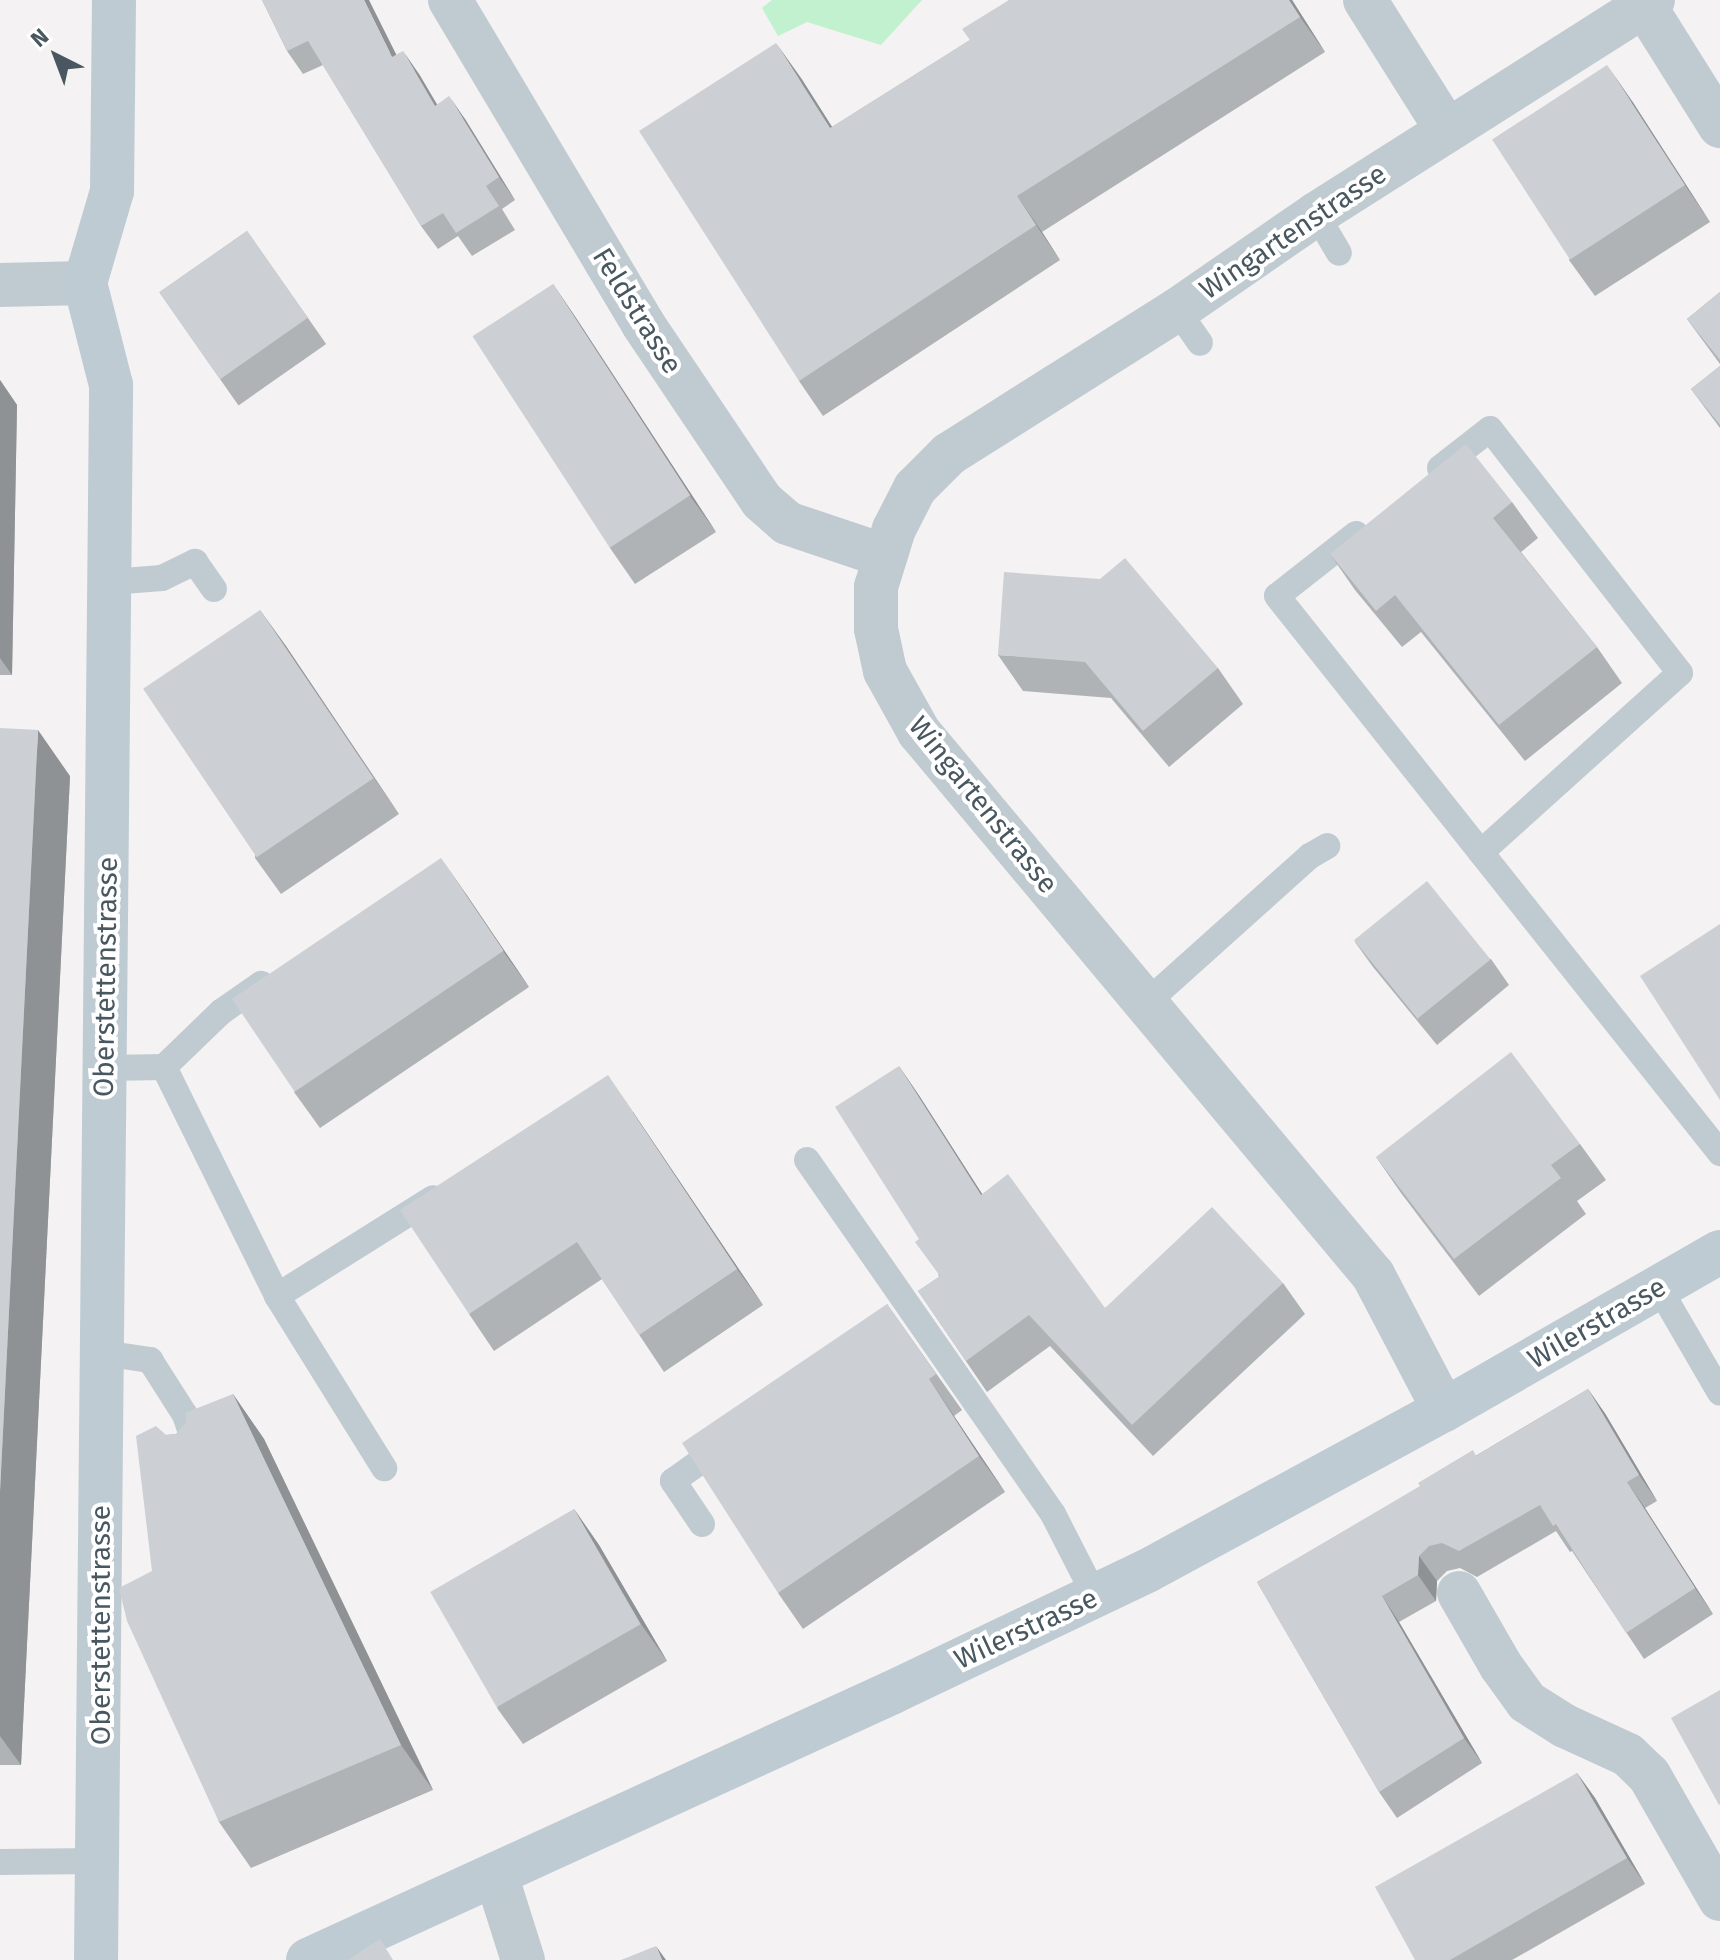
<!DOCTYPE html>
<html>
<head>
<meta charset="utf-8">
<style>
  body { margin:0 }
  #map { position:relative; width:1720px; height:1960px; overflow:hidden; background:#f4f2f2; font-family:"Fira Sans",sans-serif }
  div>[style] { position:absolute }
  .green>* { inset:0; background:#c1f1ce }
  .lane>* { height:26px; margin:-13px; padding:0 13px; transform-origin:13px; border-radius:13px; background:#c0cbd1 }
  .street>* { height:44px; margin:-22px; padding:0 22px; transform-origin:22px; border-radius:22px; background:#c0cbd1 }
  .secondary>* { height:44px; margin:-22px; padding:0 22px; transform-origin:22px; border-radius:22px; background:#becbd3 }
  .wall>* { inset:0; background:#afb3b6; transform-origin:0 0 }
  .shaded-wall>* { inset:0; background:#8f9294 }
  .building>* { inset:0; background:#ccd0d4; transform-origin:0 0 }
  span { translate:-50% -50%; white-space:nowrap; text-align:center; line-height:1.15; -webkit-text-stroke:8px #fff; paint-order:stroke }
  .street-label { font-size:28px; color:#495860 }
  .north { position:absolute; left:16px; top:16px; width:80px; height:80px; -webkit-text-stroke:6px #fff; paint-order:stroke; rotate:318deg; font-size:22px; font-weight:700; line-height:32px; text-align:center; color:#495860 }
  .north::after { content:''; display:block; margin:auto; width:28px; height:36px; background:#495860; clip-path:polygon(50% 0,100% 100%,50% 72%,0 100%) }
</style>
</head>
<body>
<div id="map">
  <div class="green">
    <i style="clip-path:polygon(772px 0,922px 0,881px 45px,807px 22px,778px 36px,762px 8px)"></i>
  </div>
  <div class="lane">
    <i style="left:1316px;top:214px;width:45px;rotate:59.5deg"></i>
    <i style="left:1177px;top:310px;width:40px;rotate:55.1deg"></i>
    <i style="left:1440px;top:468px;width:63px;rotate:-38deg"></i>
    <i style="left:1490px;top:429px;width:309px;rotate:52.1deg"></i>
    <i style="left:1680px;top:673px;width:268px;rotate:138deg"></i>
    <i style="left:1356px;top:534px;width:100px;rotate:141.9deg"></i>
    <i style="left:1277px;top:596px;width:712px;rotate:51.5deg"></i>
    <i style="left:110px;top:582px;width:52px;rotate:-4.4deg"></i>
    <i style="left:162px;top:578px;width:37px;rotate:-26deg"></i>
    <i style="left:195px;top:562px;width:33px;rotate:55deg"></i>
    <i style="left:1146px;top:1003px;width:220px;rotate:-41.9deg"></i>
    <i style="left:1310px;top:856px;width:20px;rotate:-30deg"></i>
    <i style="left:164px;top:1067px;width:79px;rotate:-44deg"></i>
    <i style="left:221px;top:1012px;width:49px;rotate:-35deg"></i>
    <i style="left:106px;top:1068px;width:58px;rotate:-1deg"></i>
    <i style="left:164px;top:1067px;width:255px;rotate:63.7deg"></i>
    <i style="left:277px;top:1296px;width:203px;rotate:58.1deg"></i>
    <i style="left:807px;top:1160px;width:431px;rotate:55.2deg"></i>
    <i style="left:1053px;top:1514px;width:92px;rotate:62.9deg"></i>
    <i style="left:1659px;top:1288px;width:121px;rotate:59.8deg"></i>
    <i style="left:277px;top:1296px;width:184px;rotate:-32.1deg"></i>
    <i style="left:103px;top:1353px;width:48px;rotate:8.5deg"></i>
    <i style="left:150px;top:1360px;width:65px;rotate:57.5deg"></i>
    <i style="left:185px;top:1415px;width:36px;rotate:71deg"></i>
    <i style="left:702px;top:1524px;width:52px;rotate:-124deg"></i>
    <i style="left:673px;top:1481px;width:60px;rotate:-35.5deg"></i>
    <i style="left:0;top:1862px;width:98px;rotate:-0.6deg"></i>
  </div>
  <div class="street">
    <i style="left:450px;top:0;width:377px;rotate:59.2deg"></i>
    <i style="left:643px;top:324px;width:213px;rotate:56.1deg"></i>
    <i style="left:762px;top:501px;width:33px;rotate:41deg"></i>
    <i style="left:787px;top:523px;width:103px;rotate:18.6deg"></i>
    <i style="left:1365px;top:0;width:154px;rotate:57.8deg"></i>
    <i style="left:1644px;top:5px;width:143px;rotate:57.9deg"></i>
    <i style="left:0;top:285px;width:85px;rotate:-1.3deg"></i>
    <i style="left:1444px;top:1410px;width:153px;rotate:-117.7deg"></i>
    <i style="left:1373px;top:1275px;width:708px;rotate:-129.9deg"></i>
    <i style="left:919px;top:732px;width:70px;rotate:-119.1deg"></i>
    <i style="left:885px;top:671px;width:43px;rotate:-102.1deg"></i>
    <i style="left:876px;top:629px;width:42px;rotate:-90deg"></i>
    <i style="left:876px;top:587px;width:61px;rotate:-72.8deg"></i>
    <i style="left:894px;top:529px;width:46px;rotate:-62.9deg"></i>
    <i style="left:915px;top:488px;width:48px;rotate:-45deg"></i>
    <i style="left:949px;top:454px;width:270px;rotate:-32.3deg"></i>
    <i style="left:1177px;top:310px;width:169px;rotate:-34.6deg"></i>
    <i style="left:1316px;top:214px;width:399px;rotate:-32.4deg"></i>
    <i style="left:1459px;top:1593px;width:84px;rotate:60.1deg"></i>
    <i style="left:1501px;top:1666px;width:44px;rotate:54.2deg"></i>
    <i style="left:1527px;top:1702px;width:45px;rotate:32.3deg"></i>
    <i style="left:1565px;top:1726px;width:69px;rotate:24.7deg"></i>
    <i style="left:1628px;top:1755px;width:29px;rotate:44deg"></i>
    <i style="left:1649px;top:1775px;width:143px;rotate:60.2deg"></i>
    <i style="left:496px;top:1875px;width:89px;rotate:72.4deg"></i>
  </div>
  <div class="secondary">
    <i style="left:96px;top:1960px;width:1575px;rotate:-89.45deg"></i>
    <i style="left:111px;top:385px;width:105px;rotate:-104.3deg"></i>
    <i style="left:85px;top:283px;width:96px;rotate:-73.6deg"></i>
    <i style="left:112px;top:191px;width:191px;rotate:-89.4deg"></i>
    <i style="left:308px;top:1960px;width:643px;rotate:-24.61deg"></i>
    <i style="left:893px;top:1692px;width:281px;rotate:-25.5deg"></i>
    <i style="left:1147px;top:1571px;width:338px;rotate:-28.5deg"></i>
    <i style="left:1444px;top:1410px;width:318px;rotate:-29.8deg"></i>
  </div>
  <div class="wall">
    <i style="clip-path:polygon(262px 0,396px 55px,419px 74px,437px 104px,465px 119px,515px 200px,502px 209px,515px 230px,472px 256px,458px 236px,438px 249px,421px 226px,323px 65px,303px 74px,287px 51px)"></i>
    <i style="clip-path:polygon(1009px 0,1292px 0,1325px 52px,1042px 232px,1060px 260px,823px 416px,799px 381px,801px 78px,832px 127px,970px 40px)"></i>
    <i style="clip-path:polygon(1632px 101px,1710px 222px,1595px 296px,1569px 260px)"></i>
    <i style="left:247px;top:231px;width:138px;height:107px;rotate:55deg"></i>
    <i style="clip-path:polygon(553px 284px,578px 321px,716px 532px,635px 584px,610px 548px)"></i>
    <i style="clip-path:polygon(1720px 292px,1720px 364px,1687px 319px)"></i>
    <i style="clip-path:polygon(1720px 366px,1720px 428px,1691px 389px)"></i>
    <i style="clip-path:polygon(0 380px,17px 405px,12px 675px,0 675px)"></i>
    <i style="clip-path:polygon(1512px 502px,1538px 538px,1521px 552px,1597px 647px,1622px 683px,1525px 761px,1421px 632px,1402px 647px,1355px 590px,1330px 554px)"></i>
    <i style="clip-path:polygon(260px 610px,399px 814px,281px 894px,255px 858px)"></i>
    <i style="clip-path:polygon(998px 655px,1218px 668px,1243px 704px,1169px 767px,1111px 698px,1023px 691px)"></i>
    <i style="clip-path:polygon(0 728px,70px 776px,21px 1765px,0 1765px)"></i>
    <i style="clip-path:polygon(466px 894px,529px 987px,320px 1128px,294px 1092px)"></i>
    <i style="clip-path:polygon(1355px 942px,1491px 959px,1509px 985px,1437px 1045px,1373px 967px)"></i>
    <i style="clip-path:polygon(899px 1066px,920px 1097px,982px 1194px,1105px 1308px,1283px 1283px,1305px 1314px,1153px 1456px,1050px 1346px,987px 1392px,918px 1291px,939px 1277px)"></i>
    <i style="clip-path:polygon(633px 1112px,763px 1305px,664px 1372px,602px 1279px,494px 1351px,469px 1314px)"></i>
    <i style="clip-path:polygon(1580px 1144px,1606px 1180px,1577px 1201px,1586px 1214px,1479px 1296px,1401px 1193px,1376px 1157px)"></i>
    <i style="clip-path:polygon(887px 1304px,962px 1410px,954px 1416px,1005px 1492px,803px 1629px,778px 1593px)"></i>
    <i style="clip-path:polygon(1588px 1389px,1606px 1415px,1657px 1501px,1645px 1508px,1713px 1614px,1644px 1659px,1572px 1551px,1570px 1552px,1556px 1531px,1477px 1577px,1460px 1568px,1447px 1571px,1437px 1581px,1436px 1601px,1399px 1622px,1482px 1763px,1397px 1818px,1379px 1792px,1257px 1582px,1477px 1455px)"></i>
    <i style="clip-path:polygon(233px 1394px,264px 1439px,433px 1790px,251px 1868px,219px 1822px,152px 1571px,166px 1435px,176px 1434px)"></i>
    <i style="clip-path:polygon(574px 1509px,599px 1545px,667px 1661px,523px 1744px,497px 1708px)"></i>
    <i style="clip-path:polygon(1577px 1773px,1595px 1798px,1645px 1884px,1512px 1960px,1415px 1960px)"></i>
  </div>
  <div class="shaded-wall">
    <i style="clip-path:polygon(364px 0,369px 0,409px 80px,392px 57px)"></i>
    <i style="clip-path:polygon(1289px 0,1292px 0,1325px 52px,1300px 17px)"></i>
    <i style="clip-path:polygon(776px 43px,801px 78px,855px 163px,830px 128px)"></i>
    <i style="clip-path:polygon(403px 51px,419px 74px,451px 129px,435px 106px)"></i>
    <i style="clip-path:polygon(1607px 65px,1632px 101px,1710px 222px,1685px 185px)"></i>
    <i style="clip-path:polygon(449px 96px,465px 119px,515px 200px,499px 177px)"></i>
    <i style="clip-path:polygon(1017px 196px,1042px 232px,1060px 260px,1036px 225px)"></i>
    <i style="clip-path:polygon(553px 284px,578px 321px,716px 532px,690px 496px)"></i>
    <i style="clip-path:polygon(0 380px,17px 405px,12px 675px,0 658px)"></i>
    <i style="clip-path:polygon(260px 610px,286px 646px,399px 814px,374px 778px)"></i>
    <i style="clip-path:polygon(38px 730px,70px 776px,21px 1765px,0 1736px,0 1492px)"></i>
    <i style="clip-path:polygon(441px 858px,466px 894px,529px 987px,503px 951px)"></i>
    <i style="clip-path:polygon(899px 1066px,920px 1097px,1002px 1225px,981px 1195px)"></i>
    <i style="clip-path:polygon(608px 1075px,633px 1112px,763px 1305px,737px 1269px)"></i>
    <i style="clip-path:polygon(929px 1379px,954px 1416px,1005px 1492px,979px 1456px)"></i>
    <i style="clip-path:polygon(1588px 1389px,1606px 1415px,1657px 1501px,1639px 1475px)"></i>
    <i style="clip-path:polygon(233px 1394px,264px 1439px,433px 1790px,401px 1745px)"></i>
    <i style="clip-path:polygon(1627px 1482px,1645px 1508px,1713px 1614px,1695px 1588px)"></i>
    <i style="clip-path:polygon(574px 1509px,599px 1545px,667px 1661px,641px 1624px)"></i>
    <i style="clip-path:polygon(1419px 1556px,1437px 1581px,1436px 1601px,1418px 1575px)"></i>
    <i style="clip-path:polygon(1382px 1596px,1399px 1622px,1482px 1763px,1464px 1738px)"></i>
    <i style="clip-path:polygon(1577px 1773px,1595px 1798px,1645px 1884px,1627px 1858px)"></i>
    <i style="clip-path:polygon(656px 1946px,666px 1960px,662px 1960px)"></i>
  </div>
  <div class="building">
    <i style="clip-path:polygon(262px 0,364px 0,392px 57px,403px 51px,435px 106px,449px 96px,499px 177px,486px 186px,499px 206px,456px 233px,443px 213px,421px 226px,308px 41px,287px 51px)"></i>
    <i style="clip-path:polygon(1009px 0,1289px 0,1300px 17px,1017px 196px,1036px 225px,799px 381px,639px 131px,776px 43px,830px 128px,970px 40px,962px 29px)"></i>
    <i style="left:1607px;top:65px;width:143px;height:137px;rotate:57deg"></i>
    <i style="left:247px;top:231px;width:106px;height:107px;rotate:55deg"></i>
    <i style="left:553px;top:284px;width:252px;height:96px;rotate:57deg"></i>
    <i style="clip-path:polygon(1720px 292px,1720px 360px,1687px 319px)"></i>
    <i style="clip-path:polygon(1720px 366px,1720px 425px,1691px 389px)"></i>
    <i style="clip-path:polygon(1466px 444px,1512px 502px,1493px 518px,1597px 647px,1499px 725px,1395px 595px,1376px 611px,1330px 554px)"></i>
    <i style="clip-path:polygon(1125px 558px,1218px 668px,1143px 731px,1085px 662px,998px 655px,1004px 572px,1100px 579px)"></i>
    <i style="left:260px;top:610px;width:203px;height:141px;rotate:56deg"></i>
    <i style="clip-path:polygon(0 728px,38px 730px,0 1492px)"></i>
    <i style="left:441px;top:858px;width:112px;height:252px;rotate:56deg"></i>
    <i style="left:1427px;top:881px;width:101px;height:94px;rotate:51deg"></i>
    <i style="clip-path:polygon(1720px 924px,1720px 1100px,1640px 976px)"></i>
    <i style="clip-path:polygon(1511px 1052px,1580px 1144px,1551px 1165px,1561px 1178px,1454px 1259px,1376px 1157px)"></i>
    <i style="clip-path:polygon(899px 1066px,981px 1195px,1008px 1174px,1105px 1308px,1212px 1207px,1283px 1283px,1132px 1425px,1029px 1315px,966px 1361px,918px 1291px,940px 1276px,915px 1242px,919px 1239px,835px 1107px)"></i>
    <i style="clip-path:polygon(608px 1075px,737px 1269px,639px 1335px,577px 1242px,469px 1314px,400px 1210px)"></i>
    <i style="clip-path:polygon(887px 1304px,936px 1374px,929px 1379px,979px 1456px,778px 1593px,682px 1443px)"></i>
    <i style="clip-path:polygon(1588px 1389px,1639px 1475px,1627px 1482px,1695px 1588px,1626px 1633px,1556px 1524px,1553px 1526px,1540px 1505px,1459px 1551px,1442px 1543px,1429px 1546px,1419px 1556px,1418px 1575px,1382px 1596px,1464px 1738px,1379px 1792px,1257px 1582px,1420px 1486px,1418px 1483px,1473px 1450px,1476px 1456px)"></i>
    <i style="clip-path:polygon(233px 1394px,401px 1745px,219px 1822px,127px 1621px,119px 1588px,152px 1571px,136px 1436px,156px 1426px,166px 1435px,176px 1434px,186px 1423px,185px 1413px)"></i>
    <i style="left:574px;top:1509px;width:133px;height:166px;rotate:60deg"></i>
    <i style="clip-path:polygon(1720px 1690px,1720px 1804px,1719px 1805px,1671px 1718px)"></i>
    <i style="clip-path:polygon(1577px 1773px,1627px 1858px,1450px 1960px,1415px 1960px,1375px 1887px)"></i>
    <i style="clip-path:polygon(380px 1939px,393px 1960px,348px 1960px)"></i>
    <i style="clip-path:polygon(656px 1946px,662px 1960px,621px 1960px)"></i>
  </div>
  <div class="street-label">
    <span style="left:1293px;top:232px;rotate:-34deg">Wingartenstrasse</span>
    <span style="left:637px;top:311px;rotate:58deg">Feldstrasse</span>
    <span style="left:983px;top:805px;rotate:51deg">Wingartenstrasse</span>
    <span style="left:106px;top:977px;rotate:-89deg">Oberstettenstrasse</span>
    <span style="left:1597px;top:1323px;rotate:-30deg">Wilerstrasse</span>
    <span style="left:101px;top:1625px;rotate:-90deg">Oberstettenstrasse</span>
    <span style="left:1026px;top:1629px;rotate:-25deg">Wilerstrasse</span>
  </div>
  <div class="north">N</div>
</div>
</body>
</html>
